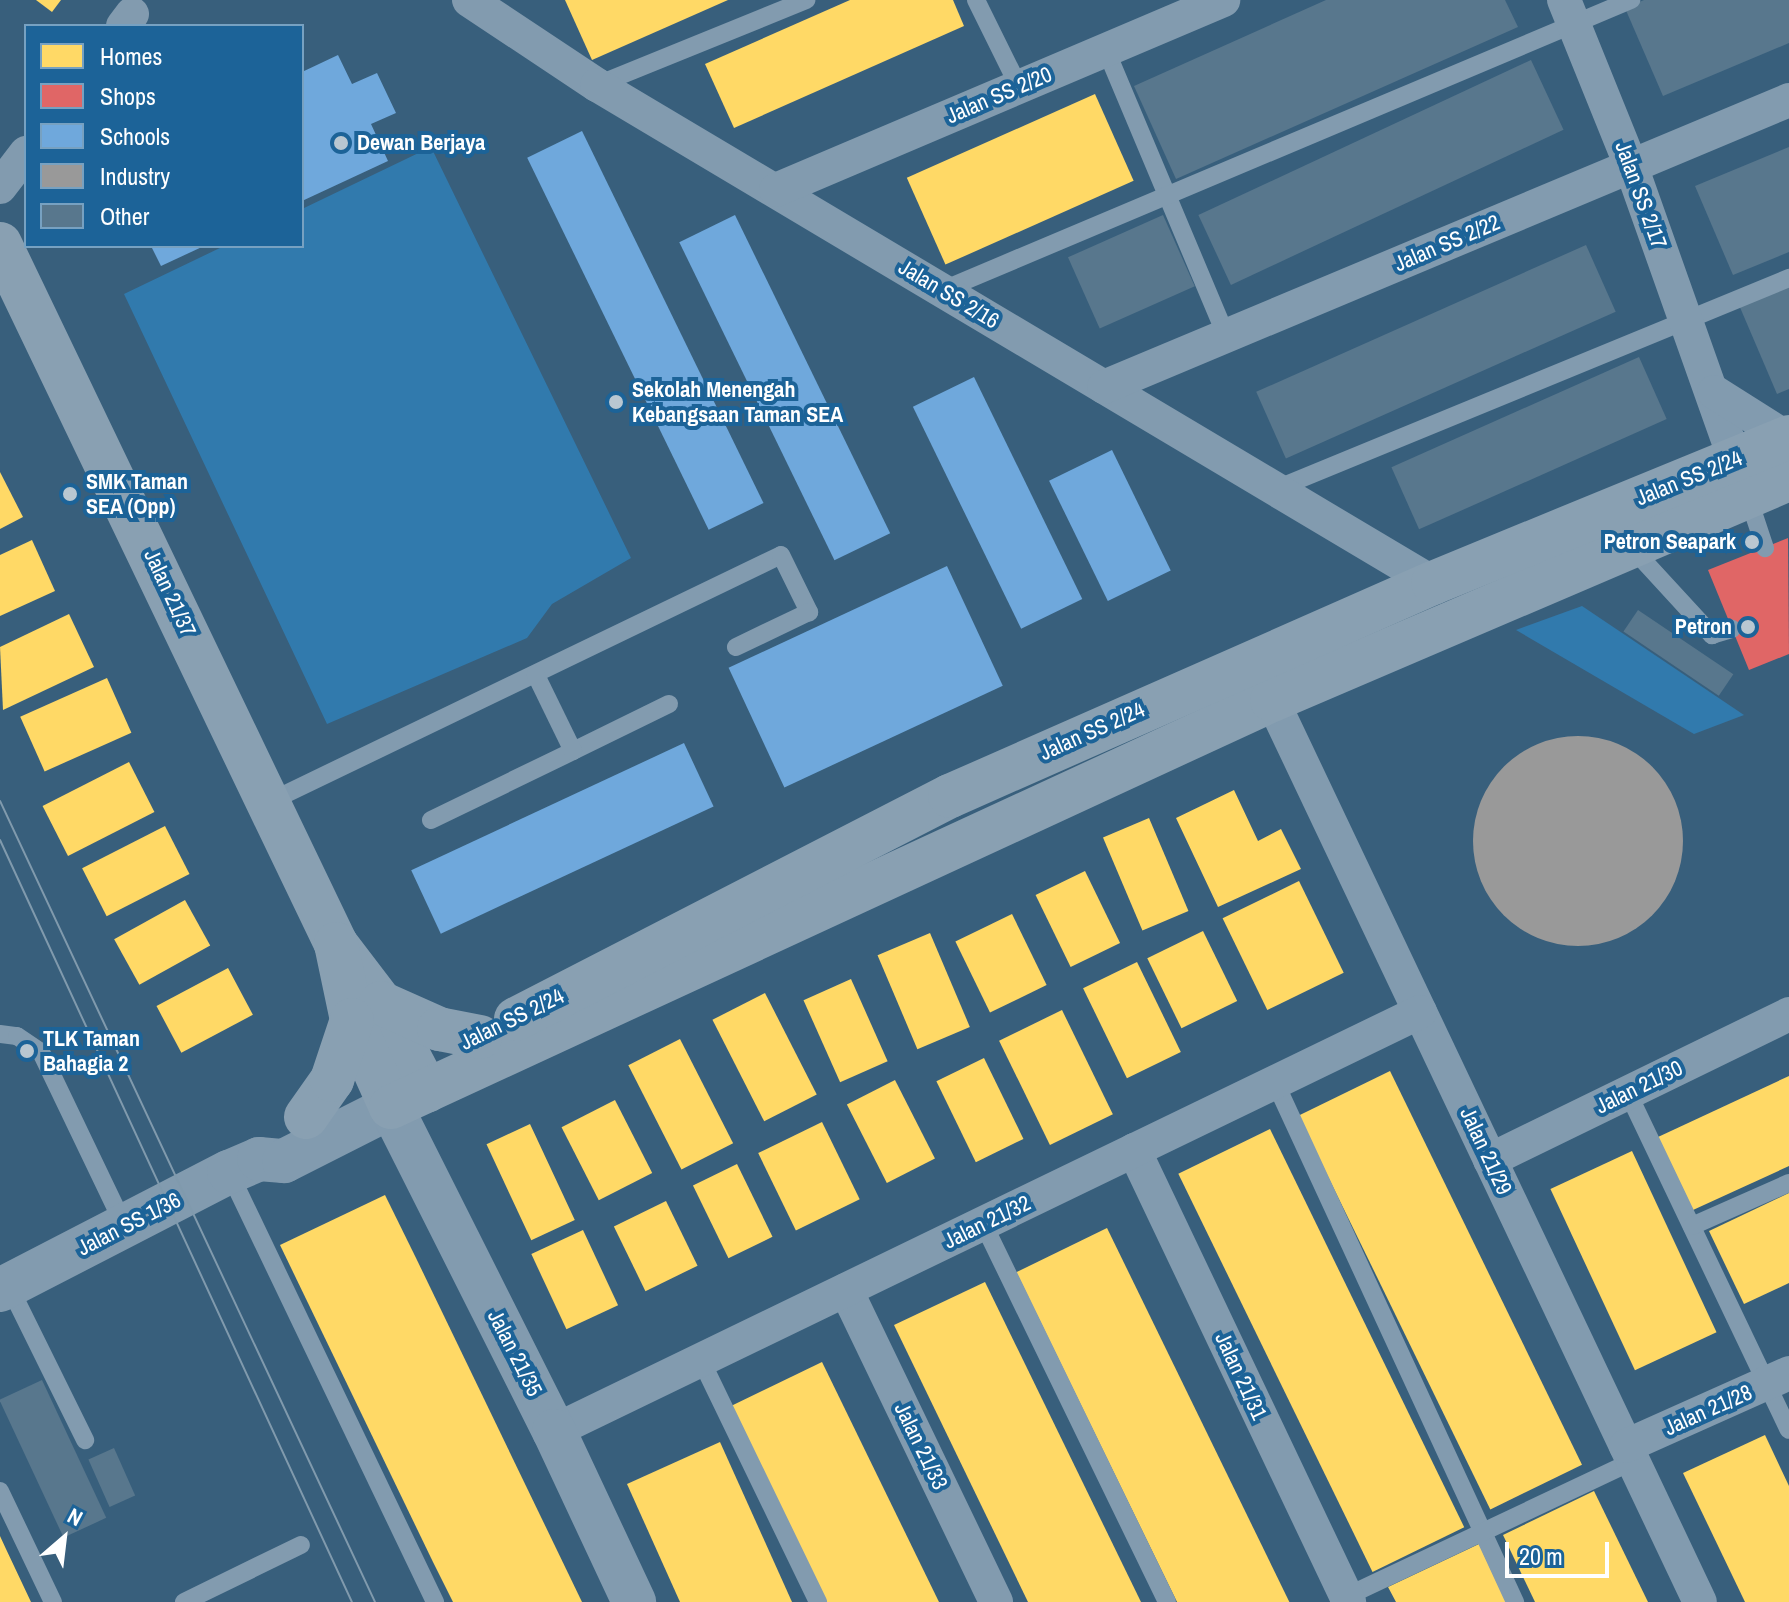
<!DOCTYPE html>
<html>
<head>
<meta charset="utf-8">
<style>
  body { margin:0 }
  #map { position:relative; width:1789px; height:1602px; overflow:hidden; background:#385f7c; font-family:"Archivo Narrow",sans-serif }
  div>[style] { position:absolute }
  .green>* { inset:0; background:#317aad }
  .homes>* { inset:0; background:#ffd966; transform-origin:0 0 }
  .shops>* { inset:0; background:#e06666 }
  .schools>* { inset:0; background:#6fa8dc; transform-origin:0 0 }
  .industry>* { inset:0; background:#999 }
  .round { border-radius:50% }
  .building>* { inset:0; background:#58778d; transform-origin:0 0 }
  .service>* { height:18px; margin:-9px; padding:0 9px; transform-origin:9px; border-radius:9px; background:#829baf }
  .minor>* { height:34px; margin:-17px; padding:0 17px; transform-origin:17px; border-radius:17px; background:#829baf }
  .tertiary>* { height:44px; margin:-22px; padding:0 22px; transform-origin:22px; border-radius:22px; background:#829baf }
  .secondary>* { height:44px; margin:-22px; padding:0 22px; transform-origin:22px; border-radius:22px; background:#89a0b2 }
  .tram>* { height:2px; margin:-1px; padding:0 1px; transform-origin:1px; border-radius:1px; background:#809aad }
  .dots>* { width:22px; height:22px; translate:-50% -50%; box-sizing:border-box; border:4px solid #1c6398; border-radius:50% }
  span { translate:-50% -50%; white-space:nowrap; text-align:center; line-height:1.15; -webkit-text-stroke:8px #1c6398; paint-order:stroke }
  .street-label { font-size:22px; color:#fff }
  .poi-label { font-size:22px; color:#fff; font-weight:700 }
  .left { translate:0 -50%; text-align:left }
  .right { translate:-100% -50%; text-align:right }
  .legend { position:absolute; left:24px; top:24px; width:280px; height:224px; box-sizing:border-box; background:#1c6398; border:2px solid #77a1c1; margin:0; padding:10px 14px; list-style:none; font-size:24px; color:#fff }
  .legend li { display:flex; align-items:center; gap:16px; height:40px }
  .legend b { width:40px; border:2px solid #77a1c1 }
  .north { position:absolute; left:24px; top:1498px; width:80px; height:80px; -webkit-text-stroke:6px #1c6398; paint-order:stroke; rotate:28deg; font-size:22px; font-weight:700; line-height:32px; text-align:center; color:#fff }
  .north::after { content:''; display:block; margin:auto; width:28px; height:36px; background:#fff; clip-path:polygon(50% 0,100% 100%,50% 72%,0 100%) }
  .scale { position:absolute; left:1505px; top:1542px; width:104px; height:36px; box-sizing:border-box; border:4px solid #fff; border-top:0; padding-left:10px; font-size:24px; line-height:28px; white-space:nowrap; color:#fff; -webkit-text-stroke:6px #1c6398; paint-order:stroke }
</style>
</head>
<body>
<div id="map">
  <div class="green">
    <i style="clip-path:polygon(431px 147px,631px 558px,552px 604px,527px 638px,327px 724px,124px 294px,224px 246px,302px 246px,302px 209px)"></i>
    <i style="clip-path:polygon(1582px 606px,1744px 715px,1694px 734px,1516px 630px)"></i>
  </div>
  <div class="homes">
    <i style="clip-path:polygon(36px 0,61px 0,52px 12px)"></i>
    <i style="clip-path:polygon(565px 0,728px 0,592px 60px)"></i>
    <i style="clip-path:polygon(850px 0,953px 0,964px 26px,734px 128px,705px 64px)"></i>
    <i style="left:1095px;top:94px;width:95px;height:206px;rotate:66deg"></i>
    <i style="clip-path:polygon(0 472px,23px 517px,0 529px)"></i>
    <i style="clip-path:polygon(32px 540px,55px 591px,0 616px,0 555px)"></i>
    <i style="clip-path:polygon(69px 614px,94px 667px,3px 710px,0 647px)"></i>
    <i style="left:107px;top:678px;width:60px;height:95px;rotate:66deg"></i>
    <i style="left:129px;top:762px;width:56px;height:97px;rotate:63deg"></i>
    <i style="clip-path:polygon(1234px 790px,1258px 841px,1281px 829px,1301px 869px,1218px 907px,1176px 818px)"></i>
    <i style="left:1149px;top:818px;width:101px;height:50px;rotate:67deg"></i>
    <i style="left:165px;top:826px;width:54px;height:93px;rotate:63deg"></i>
    <i style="left:1085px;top:871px;width:80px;height:55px;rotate:64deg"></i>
    <i style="left:1299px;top:881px;width:102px;height:85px;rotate:64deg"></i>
    <i style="left:185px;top:900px;width:52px;height:81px;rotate:61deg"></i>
    <i style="left:1012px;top:914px;width:79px;height:63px;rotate:64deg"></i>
    <i style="left:1203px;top:931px;width:78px;height:62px;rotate:64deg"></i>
    <i style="left:930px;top:933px;width:102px;height:57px;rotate:67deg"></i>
    <i style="left:1137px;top:962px;width:100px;height:60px;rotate:64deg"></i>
    <i style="left:228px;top:968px;width:53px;height:81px;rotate:62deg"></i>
    <i style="left:851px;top:979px;width:90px;height:52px;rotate:66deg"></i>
    <i style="left:765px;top:993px;width:114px;height:59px;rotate:63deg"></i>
    <i style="left:1062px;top:1010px;width:116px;height:70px;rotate:64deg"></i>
    <i style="left:680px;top:1039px;width:117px;height:58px;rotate:63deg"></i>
    <i style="left:984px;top:1058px;width:90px;height:53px;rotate:64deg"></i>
    <i style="left:1390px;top:1071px;width:438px;height:102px;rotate:64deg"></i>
    <i style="clip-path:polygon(1789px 1076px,1789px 1166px,1693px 1210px,1658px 1137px)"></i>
    <i style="left:895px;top:1080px;width:88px;height:54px;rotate:63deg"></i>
    <i style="left:615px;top:1100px;width:82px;height:60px;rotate:63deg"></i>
    <i style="left:822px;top:1122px;width:86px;height:71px;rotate:64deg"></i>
    <i style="left:530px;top:1124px;width:106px;height:48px;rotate:65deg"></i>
    <i style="left:1270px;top:1129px;width:443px;height:102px;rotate:64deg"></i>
    <i style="left:1632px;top:1151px;width:200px;height:90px;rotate:65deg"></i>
    <i style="left:737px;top:1164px;width:81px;height:49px;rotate:64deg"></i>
    <i style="clip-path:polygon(1789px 1193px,1789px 1283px,1744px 1304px,1709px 1231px)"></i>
    <i style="clip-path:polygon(385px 1195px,416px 1258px,582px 1602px,453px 1602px,433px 1562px,280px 1245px)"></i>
    <i style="left:666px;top:1201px;width:72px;height:58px;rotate:64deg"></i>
    <i style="left:1107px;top:1228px;width:416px;height:101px;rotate:64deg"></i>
    <i style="left:583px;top:1230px;width:83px;height:57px;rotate:65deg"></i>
    <i style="clip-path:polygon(985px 1282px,1141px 1602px,1028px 1602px,894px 1325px)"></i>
    <i style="clip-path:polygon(822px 1362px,939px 1602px,826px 1602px,731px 1406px)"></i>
    <i style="clip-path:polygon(1765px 1435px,1789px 1486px,1789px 1602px,1745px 1602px,1683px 1473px)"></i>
    <i style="clip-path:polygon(720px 1442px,792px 1602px,680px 1602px,627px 1484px)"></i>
    <i style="clip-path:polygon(1594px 1491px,1648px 1602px,1535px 1602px,1503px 1535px)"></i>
    <i style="clip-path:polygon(0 1536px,6px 1549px,31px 1602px,0 1602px)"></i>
    <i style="clip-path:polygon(1479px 1544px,1506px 1602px,1396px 1602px,1388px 1587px)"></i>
  </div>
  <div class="shops">
    <i style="clip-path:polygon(1788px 538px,1789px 654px,1749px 670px,1708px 570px)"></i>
  </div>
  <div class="schools">
    <i style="clip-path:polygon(338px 55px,352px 84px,377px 73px,396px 113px,371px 124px,388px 161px,302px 201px,302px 72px)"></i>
    <i style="left:582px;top:131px;width:414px;height:61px;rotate:64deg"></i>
    <i style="left:735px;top:215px;width:354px;height:62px;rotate:64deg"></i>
    <i style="clip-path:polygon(151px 246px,204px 246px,161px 266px)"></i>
    <i style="left:974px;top:377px;width:247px;height:68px;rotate:64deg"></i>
    <i style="left:1112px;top:450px;width:134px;height:70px;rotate:64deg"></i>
    <i style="left:947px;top:566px;width:132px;height:241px;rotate:65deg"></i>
    <i style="left:684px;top:743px;width:70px;height:301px;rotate:65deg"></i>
  </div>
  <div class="industry">
    <i class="round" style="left:1473px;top:736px;width:210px;height:210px"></i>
  </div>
  <div class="building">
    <i style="clip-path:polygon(1326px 0,1505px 0,1518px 27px,1176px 179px,1134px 86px)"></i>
    <i style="clip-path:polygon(1644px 0,1789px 0,1789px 43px,1663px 96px,1625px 8px)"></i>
    <i style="left:1531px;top:60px;width:77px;height:367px;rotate:65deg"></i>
    <i style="clip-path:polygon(1789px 147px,1789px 252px,1733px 275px,1695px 186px)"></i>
    <i style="left:1163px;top:215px;width:78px;height:104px;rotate:66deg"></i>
    <i style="left:1586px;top:245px;width:73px;height:361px;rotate:66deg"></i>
    <i style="clip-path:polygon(1789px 285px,1789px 389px,1777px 394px,1739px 305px)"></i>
    <i style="left:1639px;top:357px;width:68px;height:271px;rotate:66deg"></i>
    <i style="left:1638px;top:610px;width:115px;height:26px;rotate:34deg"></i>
    <i style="left:42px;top:1380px;width:152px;height:47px;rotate:65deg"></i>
    <i style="left:114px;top:1448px;width:52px;height:28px;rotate:66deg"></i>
  </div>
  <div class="service">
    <i style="left:976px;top:0;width:97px;rotate:63.7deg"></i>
    <i style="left:1106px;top:50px;width:310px;rotate:67.2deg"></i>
    <i style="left:597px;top:85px;width:226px;rotate:-22.1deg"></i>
    <i style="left:943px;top:290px;width:747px;rotate:-22.86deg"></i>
    <i style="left:1276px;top:489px;width:555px;rotate:-22.36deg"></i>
    <i style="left:1748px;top:497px;width:54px;rotate:71.6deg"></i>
    <i style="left:1631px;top:547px;width:120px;rotate:47.4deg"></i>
    <i style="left:1712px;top:635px;width:21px;rotate:-17deg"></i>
    <i style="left:573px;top:751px;width:107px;rotate:-26.1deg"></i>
    <i style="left:269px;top:802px;width:568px;rotate:-25.75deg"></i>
    <i style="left:781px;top:555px;width:64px;rotate:63.8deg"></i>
    <i style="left:809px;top:612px;width:81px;rotate:154.4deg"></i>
    <i style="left:431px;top:820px;width:158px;rotate:-25.9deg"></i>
    <i style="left:573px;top:751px;width:85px;rotate:-116deg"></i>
    <i style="left:0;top:1034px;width:17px;rotate:7deg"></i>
    <i style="left:17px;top:1036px;width:29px;rotate:34deg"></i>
    <i style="left:41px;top:1052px;width:194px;rotate:64.4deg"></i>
    <i style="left:1275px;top:1082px;width:573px;rotate:65.22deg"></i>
    <i style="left:1628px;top:1093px;width:373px;rotate:64.5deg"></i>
    <i style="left:229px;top:1172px;width:477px;rotate:64.4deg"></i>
    <i style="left:983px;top:1223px;width:421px;rotate:64.1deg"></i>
    <i style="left:1692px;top:1226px;width:106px;rotate:-23.9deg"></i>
    <i style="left:9px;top:1286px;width:172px;rotate:63.7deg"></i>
    <i style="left:701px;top:1360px;width:269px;rotate:64.2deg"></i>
    <i style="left:0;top:1491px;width:123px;rotate:64.5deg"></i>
    <i style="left:1339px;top:1600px;width:325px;rotate:-25.3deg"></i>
    <i style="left:184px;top:1602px;width:130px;rotate:-26deg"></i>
  </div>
  <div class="minor">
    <i style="left:469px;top:0;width:154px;rotate:33.6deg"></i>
    <i style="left:597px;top:85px;width:973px;rotate:30.78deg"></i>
    <i style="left:1564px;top:0;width:179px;rotate:68deg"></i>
    <i style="left:1631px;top:166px;width:336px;rotate:70.5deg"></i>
    <i style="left:123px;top:26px;width:15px;rotate:-53deg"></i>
    <i style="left:0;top:187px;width:43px;rotate:-52.6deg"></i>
    <i style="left:776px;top:190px;width:486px;rotate:-23deg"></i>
    <i style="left:1104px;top:387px;width:743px;rotate:-22.73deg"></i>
    <i style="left:1714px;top:392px;width:86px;rotate:32.2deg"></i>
    <i style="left:1272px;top:700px;width:998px;rotate:64.62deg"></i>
    <i style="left:1134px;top:1150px;width:501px;rotate:64.56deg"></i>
    <i style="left:1490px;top:1160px;width:333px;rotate:-26deg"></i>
    <i style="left:846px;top:1290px;width:346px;rotate:64.3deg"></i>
    <i style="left:554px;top:1431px;width:962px;rotate:-25.82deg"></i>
    <i style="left:1626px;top:1446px;width:179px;rotate:-24.1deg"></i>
  </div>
  <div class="tertiary">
    <i style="left:0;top:1290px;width:258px;rotate:-27.3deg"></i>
    <i style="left:229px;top:1172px;width:33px;rotate:-23deg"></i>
    <i style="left:259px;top:1159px;width:25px;rotate:5deg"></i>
    <i style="left:284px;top:1161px;width:120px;rotate:-26.8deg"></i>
    <i style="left:391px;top:1107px;width:363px;rotate:63.3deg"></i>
    <i style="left:554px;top:1431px;width:189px;rotate:64.9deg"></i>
  </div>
  <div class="secondary">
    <i style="left:0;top:244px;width:776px;rotate:64.36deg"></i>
    <i style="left:336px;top:944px;width:74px;rotate:52.7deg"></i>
    <i style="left:381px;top:1003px;width:99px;rotate:62.4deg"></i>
    <i style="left:336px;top:944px;width:78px;rotate:78.1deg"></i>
    <i style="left:352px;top:1020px;width:95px;rotate:65.9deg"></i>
    <i style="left:391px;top:1107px;width:970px;rotate:-24.8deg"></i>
    <i style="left:1272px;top:700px;width:562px;rotate:-23.15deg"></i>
    <i style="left:381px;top:1003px;width:64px;rotate:24.1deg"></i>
    <i style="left:439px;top:1029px;width:42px;rotate:11deg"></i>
    <i style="left:516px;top:1019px;width:488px;rotate:-27.2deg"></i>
    <i style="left:950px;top:796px;width:528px;rotate:-23.8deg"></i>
    <i style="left:1433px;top:583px;width:385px;rotate:-22.3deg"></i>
    <i style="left:306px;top:1117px;width:45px;rotate:-54.9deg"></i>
    <i style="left:332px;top:1080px;width:63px;rotate:-71.6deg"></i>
  </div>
  <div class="tram">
    <i style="left:0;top:801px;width:884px;rotate:64.91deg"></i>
    <i style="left:0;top:840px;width:839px;rotate:65.21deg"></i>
  </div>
  <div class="dots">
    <i style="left:341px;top:143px;background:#b9c7d1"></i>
    <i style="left:616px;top:402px;background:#b9c7d1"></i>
    <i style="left:70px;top:494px;background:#b9c7d1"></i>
    <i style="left:1752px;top:542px;background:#b9c7d1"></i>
    <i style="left:1748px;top:627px;background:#b9c7d1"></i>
    <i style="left:27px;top:1051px;background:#b9c7d1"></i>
  </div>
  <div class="street-label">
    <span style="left:999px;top:95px;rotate:-23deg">Jalan SS 2/20</span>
    <span style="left:1641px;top:195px;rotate:70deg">Jalan SS 2/17</span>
    <span style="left:1447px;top:243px;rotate:-23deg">Jalan SS 2/22</span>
    <span style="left:949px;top:294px;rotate:31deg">Jalan SS 2/16</span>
    <span style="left:1689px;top:478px;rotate:-22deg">Jalan SS 2/24</span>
    <span style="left:170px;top:593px;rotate:65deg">Jalan 21/37</span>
    <span style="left:1092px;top:731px;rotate:-24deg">Jalan SS 2/24</span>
    <span style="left:512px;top:1019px;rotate:-26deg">Jalan SS 2/24</span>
    <span style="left:1639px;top:1087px;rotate:-26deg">Jalan 21/30</span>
    <span style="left:1486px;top:1151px;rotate:65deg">Jalan 21/29</span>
    <span style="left:987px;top:1222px;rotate:-26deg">Jalan 21/32</span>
    <span style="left:129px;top:1224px;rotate:-27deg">Jalan SS 1/36</span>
    <span style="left:515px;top:1353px;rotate:63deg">Jalan 21/35</span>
    <span style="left:1241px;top:1376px;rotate:65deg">Jalan 21/31</span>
    <span style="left:1708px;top:1410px;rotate:-24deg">Jalan 21/28</span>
    <span style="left:921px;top:1446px;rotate:64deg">Jalan 21/33</span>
  </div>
  <div class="poi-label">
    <span class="left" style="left:357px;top:143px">Dewan Berjaya</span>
    <span class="left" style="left:632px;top:402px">Sekolah Menengah<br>Kebangsaan Taman SEA</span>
    <span class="left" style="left:86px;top:494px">SMK Taman<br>SEA (Opp)</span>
    <span class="right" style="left:1736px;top:542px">Petron Seapark</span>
    <span class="right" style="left:1732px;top:627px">Petron</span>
    <span class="left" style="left:43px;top:1051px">TLK Taman<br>Bahagia 2</span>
  </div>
  <ul class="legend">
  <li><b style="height:22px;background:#ffd966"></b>Homes</li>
  <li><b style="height:22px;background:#e06666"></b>Shops</li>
  <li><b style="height:22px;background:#6fa8dc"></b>Schools</li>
  <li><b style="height:22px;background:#999"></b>Industry</li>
  <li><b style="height:22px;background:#58778d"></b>Other</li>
  </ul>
  <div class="north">N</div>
  <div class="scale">20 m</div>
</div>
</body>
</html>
